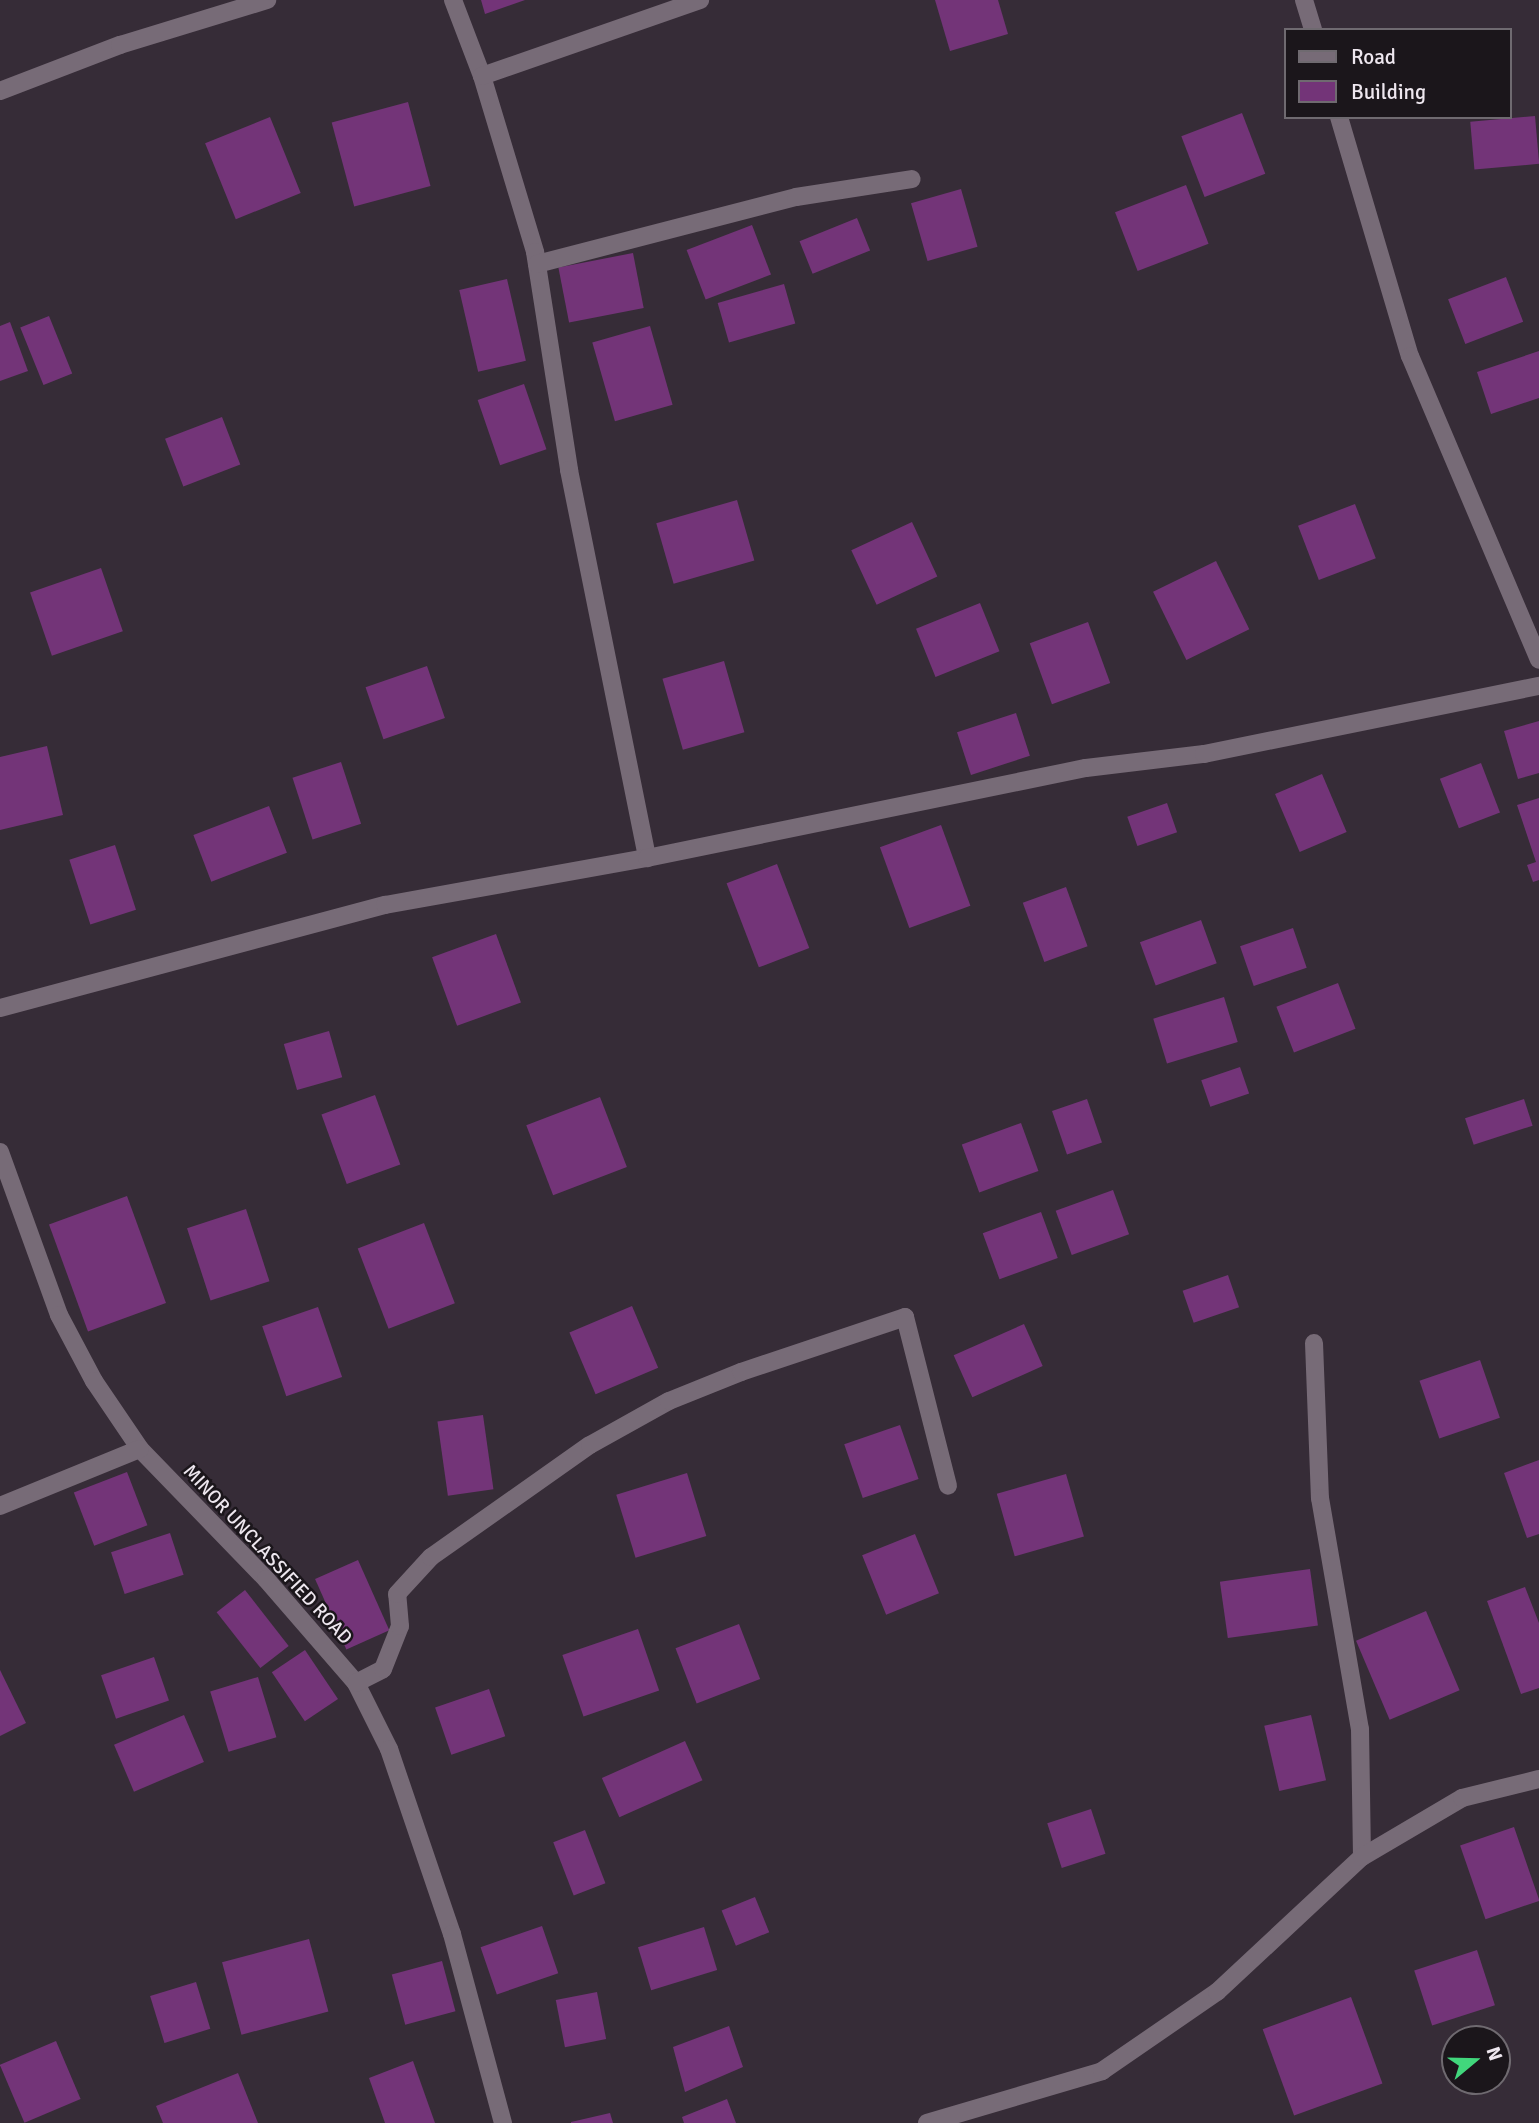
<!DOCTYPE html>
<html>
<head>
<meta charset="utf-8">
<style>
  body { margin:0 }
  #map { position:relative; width:1539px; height:2123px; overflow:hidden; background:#362c37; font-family:Signika,sans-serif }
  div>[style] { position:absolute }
  .building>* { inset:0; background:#733478; transform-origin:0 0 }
  .street>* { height:18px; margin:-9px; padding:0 9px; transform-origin:9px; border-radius:9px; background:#776b77 }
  span { translate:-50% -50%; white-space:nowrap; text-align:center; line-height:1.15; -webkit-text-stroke:5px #1b161b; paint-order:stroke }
  .street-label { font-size:19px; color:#eee7ef }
  .legend { position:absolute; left:1284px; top:28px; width:228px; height:91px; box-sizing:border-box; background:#1b161b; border:2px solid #6f6a70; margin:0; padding:9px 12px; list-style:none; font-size:21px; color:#eee7ef }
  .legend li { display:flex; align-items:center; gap:14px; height:35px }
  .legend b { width:35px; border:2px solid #6f6a70 }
  .north { position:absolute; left:1441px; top:2025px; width:70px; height:70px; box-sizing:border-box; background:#1b161b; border:2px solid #6f6a70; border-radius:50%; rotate:71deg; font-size:19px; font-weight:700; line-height:28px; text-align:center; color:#eee7ef }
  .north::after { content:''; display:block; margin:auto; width:24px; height:32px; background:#41d77c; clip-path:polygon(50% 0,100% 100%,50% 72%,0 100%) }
</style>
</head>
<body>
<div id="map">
  <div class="building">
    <i style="clip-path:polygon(481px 0,525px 0,485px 14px)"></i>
    <i style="clip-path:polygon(935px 0,998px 0,1008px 34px,950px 51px)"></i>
    <i style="left:408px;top:102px;width:87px;height:79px;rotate:75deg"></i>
    <i style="left:1242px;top:113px;width:65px;height:65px;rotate:69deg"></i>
    <i style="left:1535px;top:116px;width:48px;height:65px;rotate:85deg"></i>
    <i style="left:270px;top:117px;width:82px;height:70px;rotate:68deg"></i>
    <i style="left:1186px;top:185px;width:63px;height:76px;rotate:69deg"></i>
    <i style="left:961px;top:189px;width:60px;height:52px;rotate:74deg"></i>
    <i style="left:857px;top:218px;width:35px;height:62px;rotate:68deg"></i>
    <i style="left:752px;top:225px;width:53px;height:70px;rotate:69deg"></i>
    <i style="left:633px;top:253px;width:56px;height:76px;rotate:79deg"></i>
    <i style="left:1506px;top:277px;width:48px;height:62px;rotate:69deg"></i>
    <i style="left:507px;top:279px;width:84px;height:49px;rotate:77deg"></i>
    <i style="left:784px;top:284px;width:41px;height:69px;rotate:74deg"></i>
    <i style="left:49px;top:316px;width:62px;height:31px;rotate:68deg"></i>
    <i style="clip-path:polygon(10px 322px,28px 371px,0 381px,0 326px)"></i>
    <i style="left:650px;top:326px;width:82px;height:60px;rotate:74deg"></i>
    <i style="clip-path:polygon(1539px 351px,1539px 398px,1491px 414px,1477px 372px)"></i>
    <i style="left:524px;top:384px;width:69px;height:49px;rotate:71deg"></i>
    <i style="left:222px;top:417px;width:51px;height:61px;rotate:69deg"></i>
    <i style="left:737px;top:500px;width:63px;height:84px;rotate:74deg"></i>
    <i style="left:1355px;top:504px;width:58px;height:61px;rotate:69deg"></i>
    <i style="left:912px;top:522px;width:60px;height:67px;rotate:65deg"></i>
    <i style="left:1216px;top:561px;width:76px;height:70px;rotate:64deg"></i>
    <i style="left:101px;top:568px;width:67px;height:75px;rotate:71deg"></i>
    <i style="left:980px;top:603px;width:52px;height:69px;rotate:68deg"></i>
    <i style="left:1088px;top:622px;width:65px;height:62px;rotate:70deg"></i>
    <i style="left:724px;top:661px;width:74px;height:64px;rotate:74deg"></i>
    <i style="left:427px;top:666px;width:55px;height:65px;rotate:71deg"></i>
    <i style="left:1016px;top:713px;width:45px;height:62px;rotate:72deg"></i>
    <i style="clip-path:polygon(1539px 721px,1539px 773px,1518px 779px,1504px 731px)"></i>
    <i style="clip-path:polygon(47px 746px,63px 815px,0 830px,0 757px)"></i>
    <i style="left:341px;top:762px;width:65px;height:51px;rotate:72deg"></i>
    <i style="left:1481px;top:763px;width:53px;height:44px;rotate:69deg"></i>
    <i style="left:1322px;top:774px;width:63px;height:51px;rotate:67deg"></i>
    <i style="clip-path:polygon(1539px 798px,1539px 880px,1533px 882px,1527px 865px,1536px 862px,1517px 805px)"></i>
    <i style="left:1167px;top:803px;width:31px;height:42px;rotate:71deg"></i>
    <i style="left:269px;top:806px;width:50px;height:81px;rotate:69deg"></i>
    <i style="left:941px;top:825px;width:86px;height:65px;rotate:70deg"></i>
    <i style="left:115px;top:845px;width:68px;height:48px;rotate:72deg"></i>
    <i style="left:777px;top:864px;width:90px;height:54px;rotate:69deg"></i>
    <i style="left:1066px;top:887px;width:63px;height:46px;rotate:70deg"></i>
    <i style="left:1201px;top:920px;width:46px;height:65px;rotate:70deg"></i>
    <i style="left:1293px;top:928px;width:42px;height:56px;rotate:71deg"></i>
    <i style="left:496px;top:934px;width:73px;height:68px;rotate:70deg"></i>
    <i style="left:1338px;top:983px;width:49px;height:66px;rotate:69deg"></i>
    <i style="left:1224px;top:997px;width:47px;height:74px;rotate:73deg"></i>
    <i style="left:329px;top:1031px;width:48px;height:47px;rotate:74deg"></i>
    <i style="left:1240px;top:1067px;width:28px;height:41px;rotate:71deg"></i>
    <i style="left:375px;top:1095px;width:74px;height:57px;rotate:70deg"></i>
    <i style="left:600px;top:1097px;width:75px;height:79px;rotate:69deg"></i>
    <i style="left:1087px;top:1099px;width:46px;height:37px;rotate:71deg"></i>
    <i style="left:1524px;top:1099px;width:28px;height:62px;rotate:72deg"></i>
    <i style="left:1021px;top:1123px;width:51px;height:63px;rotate:70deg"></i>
    <i style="left:1113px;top:1190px;width:47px;height:61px;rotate:70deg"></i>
    <i style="left:127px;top:1196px;width:114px;height:83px;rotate:70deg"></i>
    <i style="left:246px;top:1209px;width:76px;height:62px;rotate:72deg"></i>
    <i style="left:1041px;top:1212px;width:49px;height:62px;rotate:70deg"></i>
    <i style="left:424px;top:1223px;width:86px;height:71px;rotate:69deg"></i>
    <i style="left:1228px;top:1275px;width:34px;height:48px;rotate:71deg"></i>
    <i style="left:632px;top:1306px;width:67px;height:68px;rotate:67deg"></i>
    <i style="left:318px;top:1307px;width:74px;height:59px;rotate:71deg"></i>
    <i style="left:1024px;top:1324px;width:46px;height:77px;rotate:66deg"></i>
    <i style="left:1480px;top:1360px;width:61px;height:64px;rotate:71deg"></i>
    <i style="left:483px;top:1415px;width:75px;height:46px;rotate:82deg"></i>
    <i style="left:900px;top:1425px;width:57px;height:59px;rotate:71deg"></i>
    <i style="clip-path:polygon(1539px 1460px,1539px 1534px,1527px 1538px,1504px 1473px)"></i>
    <i style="left:127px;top:1472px;width:57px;height:57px;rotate:69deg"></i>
    <i style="left:687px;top:1473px;width:66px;height:74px;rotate:73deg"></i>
    <i style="left:1066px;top:1474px;width:65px;height:72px;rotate:74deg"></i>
    <i style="left:170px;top:1533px;width:44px;height:62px;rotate:72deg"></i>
    <i style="left:915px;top:1534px;width:64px;height:57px;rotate:68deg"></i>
    <i style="left:358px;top:1560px;width:77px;height:47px;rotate:66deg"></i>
    <i style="left:1310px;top:1569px;width:57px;height:91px;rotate:82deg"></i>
    <i style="clip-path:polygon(1525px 1587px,1539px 1623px,1539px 1688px,1521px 1694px,1487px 1601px)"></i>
    <i style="left:245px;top:1590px;width:71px;height:36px;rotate:52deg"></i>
    <i style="left:1426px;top:1611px;width:86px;height:76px;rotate:67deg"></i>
    <i style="left:739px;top:1624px;width:59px;height:68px;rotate:69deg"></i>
    <i style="left:638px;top:1629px;width:65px;height:80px;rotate:71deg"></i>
    <i style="left:305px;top:1650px;width:59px;height:40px;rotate:56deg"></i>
    <i style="left:154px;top:1657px;width:46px;height:56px;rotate:71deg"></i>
    <i style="clip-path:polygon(0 1670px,26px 1723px,0 1736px)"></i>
    <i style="left:258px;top:1677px;width:63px;height:50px;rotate:73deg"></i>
    <i style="left:489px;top:1689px;width:50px;height:57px;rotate:71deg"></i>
    <i style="left:184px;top:1715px;width:51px;height:76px;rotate:67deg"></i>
    <i style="left:1311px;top:1715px;width:67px;height:48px;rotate:77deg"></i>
    <i style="left:685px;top:1741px;width:43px;height:91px;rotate:66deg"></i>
    <i style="left:1091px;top:1809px;width:47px;height:46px;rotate:72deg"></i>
    <i style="left:1514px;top:1827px;width:78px;height:57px;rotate:71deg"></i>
    <i style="left:585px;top:1830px;width:57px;height:34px;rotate:69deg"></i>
    <i style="left:755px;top:1897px;width:38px;height:36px;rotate:68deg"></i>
    <i style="left:542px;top:1926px;width:50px;height:65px;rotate:71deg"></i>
    <i style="left:704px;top:1927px;width:45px;height:69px;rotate:73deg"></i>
    <i style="left:309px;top:1939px;width:75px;height:90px;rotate:75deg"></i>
    <i style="left:1477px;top:1950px;width:58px;height:66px;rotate:72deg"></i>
    <i style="left:442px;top:1961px;width:52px;height:52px;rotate:75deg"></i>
    <i style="left:196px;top:1982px;width:49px;height:48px;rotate:73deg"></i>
    <i style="left:597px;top:1992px;width:48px;height:42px;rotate:79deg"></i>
    <i style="left:1351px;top:1997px;width:92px;height:94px;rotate:70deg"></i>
    <i style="clip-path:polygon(729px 2026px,743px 2067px,685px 2092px,673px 2047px)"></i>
    <i style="left:56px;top:2041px;width:63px;height:61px;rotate:67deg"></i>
    <i style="clip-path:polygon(413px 2061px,435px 2123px,385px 2123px,369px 2078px)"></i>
    <i style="clip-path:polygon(238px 2073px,258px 2123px,163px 2123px,156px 2106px)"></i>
    <i style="clip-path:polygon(727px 2099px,736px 2123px,684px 2123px,682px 2117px)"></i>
    <i style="clip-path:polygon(610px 2113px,613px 2123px,571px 2123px,571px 2122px)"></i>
  </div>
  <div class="street">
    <i style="left:453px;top:0;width:81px;rotate:69.1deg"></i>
    <i style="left:482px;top:76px;width:184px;rotate:73.2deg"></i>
    <i style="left:535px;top:252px;width:221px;rotate:81.1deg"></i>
    <i style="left:569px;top:470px;width:396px;rotate:78.6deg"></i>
    <i style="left:1304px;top:0;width:31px;rotate:73deg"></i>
    <i style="left:482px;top:76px;width:231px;rotate:-19.2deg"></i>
    <i style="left:0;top:91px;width:129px;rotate:-21deg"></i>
    <i style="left:120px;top:45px;width:154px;rotate:-17deg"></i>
    <i style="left:1339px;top:117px;width:249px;rotate:73.5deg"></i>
    <i style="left:1410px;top:356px;width:330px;rotate:67deg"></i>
    <i style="left:537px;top:264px;width:268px;rotate:-14.5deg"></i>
    <i style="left:796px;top:197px;width:117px;rotate:-8.8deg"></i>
    <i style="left:0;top:1008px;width:399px;rotate:-15deg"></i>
    <i style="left:385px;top:905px;width:266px;rotate:-10.2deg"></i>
    <i style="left:647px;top:858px;width:448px;rotate:-11.6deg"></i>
    <i style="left:1086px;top:768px;width:119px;rotate:-6.8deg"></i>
    <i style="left:1204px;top:754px;width:342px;rotate:-11.5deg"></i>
    <i style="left:0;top:1152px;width:173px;rotate:70.1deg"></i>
    <i style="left:59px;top:1315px;width:75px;rotate:62.1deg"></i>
    <i style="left:94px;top:1381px;width:82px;rotate:55.9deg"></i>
    <i style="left:140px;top:1449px;width:181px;rotate:45.9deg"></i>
    <i style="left:266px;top:1579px;width:138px;rotate:49.1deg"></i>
    <i style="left:356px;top:1683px;width:74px;rotate:63.4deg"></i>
    <i style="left:389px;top:1749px;width:195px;rotate:71.2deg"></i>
    <i style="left:452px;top:1934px;width:196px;rotate:74.9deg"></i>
    <i style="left:1314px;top:1343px;width:155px;rotate:87.8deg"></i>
    <i style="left:1320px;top:1498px;width:234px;rotate:80.2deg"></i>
    <i style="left:1360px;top:1729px;width:128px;rotate:89.1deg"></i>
    <i style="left:0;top:1506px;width:151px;rotate:-22.2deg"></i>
    <i style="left:356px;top:1683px;width:30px;rotate:-27deg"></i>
    <i style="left:383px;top:1669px;width:46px;rotate:-68.4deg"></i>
    <i style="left:400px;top:1626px;width:32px;rotate:-95deg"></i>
    <i style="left:397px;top:1594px;width:50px;rotate:-47.4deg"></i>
    <i style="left:431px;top:1557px;width:194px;rotate:-35.2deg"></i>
    <i style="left:590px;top:1445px;width:90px;rotate:-29.1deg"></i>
    <i style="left:669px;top:1401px;width:78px;rotate:-21.9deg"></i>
    <i style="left:741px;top:1372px;width:173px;rotate:-18.5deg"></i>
    <i style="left:905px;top:1317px;width:174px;rotate:75.7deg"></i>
    <i style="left:927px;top:2123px;width:183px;rotate:-16.5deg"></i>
    <i style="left:1102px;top:2071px;width:140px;rotate:-34.5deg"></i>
    <i style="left:1217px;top:1992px;width:198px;rotate:-43deg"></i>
    <i style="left:1362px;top:1857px;width:116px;rotate:-30.5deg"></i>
    <i style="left:1462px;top:1798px;width:79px;rotate:-13.9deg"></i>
  </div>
  <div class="street-label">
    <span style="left:267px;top:1555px;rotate:47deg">MINOR UNCLASSIFIED ROAD</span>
  </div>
  <ul class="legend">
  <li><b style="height:9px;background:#776b77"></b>Road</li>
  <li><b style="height:19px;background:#733478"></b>Building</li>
  </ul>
  <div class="north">N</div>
</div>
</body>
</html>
